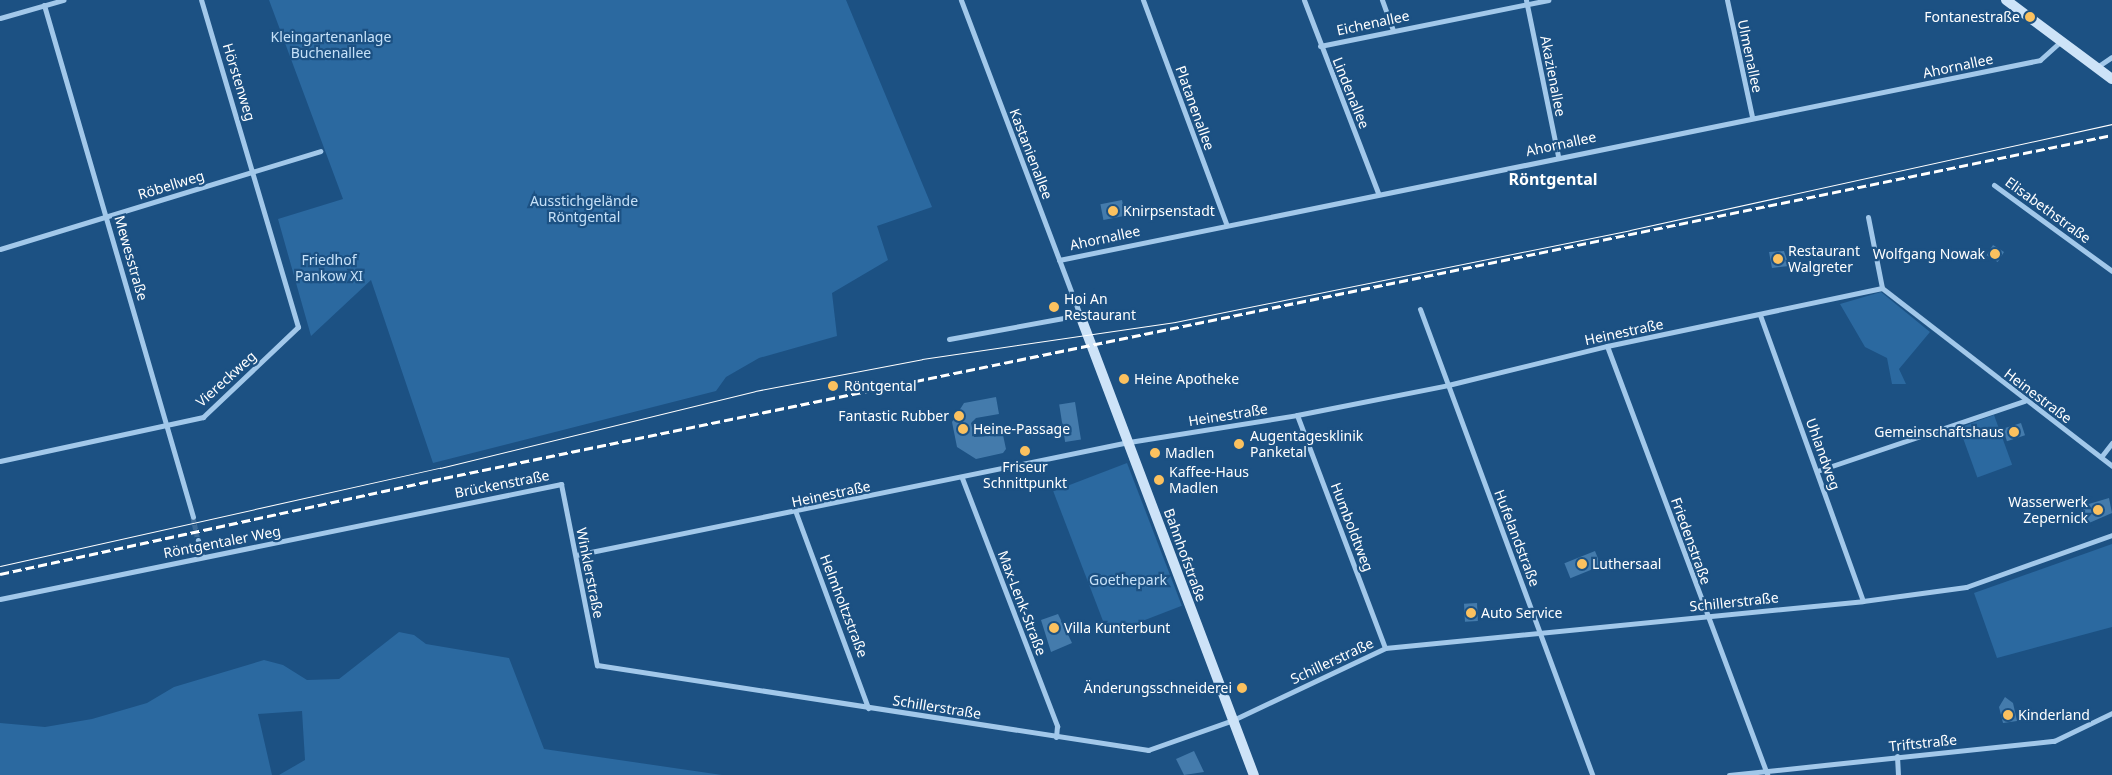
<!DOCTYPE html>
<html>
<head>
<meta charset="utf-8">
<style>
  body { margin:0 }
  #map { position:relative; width:2112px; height:775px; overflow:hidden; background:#1c5183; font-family:"Noto Sans",sans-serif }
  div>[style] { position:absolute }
  .green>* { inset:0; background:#2b69a0; transform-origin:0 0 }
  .building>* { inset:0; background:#447bac; transform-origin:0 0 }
  .street-tunnel>* { height:5px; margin-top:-2.5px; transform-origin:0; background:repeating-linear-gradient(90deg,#3e6b96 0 5px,transparent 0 7.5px) }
  .street>* { height:5px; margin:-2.5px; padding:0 2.5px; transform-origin:2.5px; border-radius:2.5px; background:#a2c8ea }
  .secondary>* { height:10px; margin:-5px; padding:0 5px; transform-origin:5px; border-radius:5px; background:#cde3f8 }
  .tram>* { height:1px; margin:-0.5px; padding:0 0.5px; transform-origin:0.5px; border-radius:0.5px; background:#fff }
  .rail>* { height:2.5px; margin-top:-1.25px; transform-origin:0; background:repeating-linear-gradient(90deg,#fff 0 9px,transparent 0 13px) }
  .dots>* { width:14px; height:14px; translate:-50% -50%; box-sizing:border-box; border:2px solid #1c5183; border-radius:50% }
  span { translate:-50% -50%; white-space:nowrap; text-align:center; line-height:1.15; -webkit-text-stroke:4.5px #1c5183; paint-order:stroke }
  .poi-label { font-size:14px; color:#fff }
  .right { translate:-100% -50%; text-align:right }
  .left { translate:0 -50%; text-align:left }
  .street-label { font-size:14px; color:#fff }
  .park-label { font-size:14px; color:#c6e1f8 }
  .quarter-label { font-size:16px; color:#fff; font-weight:700 }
</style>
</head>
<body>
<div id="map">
  <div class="green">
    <i style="clip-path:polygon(269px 0,846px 0,932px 207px,877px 226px,888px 260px,832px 293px,837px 336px,759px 358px,726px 377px,716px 391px,433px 463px,371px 280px,311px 336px,278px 219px,343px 199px)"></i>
    <i style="clip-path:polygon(1881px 292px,1930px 332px,1899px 369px,1906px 384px,1892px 384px,1887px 358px,1865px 347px,1840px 304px)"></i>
    <i style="left:1994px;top:415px;width:53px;height:37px;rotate:70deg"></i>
    <i style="left:1127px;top:463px;width:153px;height:79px;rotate:69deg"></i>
    <i style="clip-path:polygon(2112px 544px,2112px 627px,1997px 658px,1974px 593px)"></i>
    <i style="clip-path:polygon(399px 632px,414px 635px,426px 644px,509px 658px,544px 749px,722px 775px,279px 775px,305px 760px,302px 711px,258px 714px,272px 775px,0 775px,0 723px,45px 727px,92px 719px,147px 703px,174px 687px,264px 660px,283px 665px,307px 680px,339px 679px)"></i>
  </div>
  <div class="building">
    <i style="left:1122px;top:200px;width:16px;height:22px;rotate:79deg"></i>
    <i style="left:1993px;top:245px;width:13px;height:12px;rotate:32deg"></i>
    <i style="clip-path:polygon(1784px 251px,1789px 266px,1772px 268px,1769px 252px)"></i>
    <i style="clip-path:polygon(996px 397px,999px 414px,976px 418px,971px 423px,974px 437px,1003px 435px,1006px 449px,1003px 453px,976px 459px,957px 447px,952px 422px,964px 403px)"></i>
    <i style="left:1075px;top:402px;width:38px;height:16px;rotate:81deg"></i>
    <i style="left:2021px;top:423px;width:13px;height:19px;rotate:72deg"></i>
    <i style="clip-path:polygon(2109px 498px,2112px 513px,2089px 523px,2082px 506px)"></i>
    <i style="left:1595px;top:551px;width:16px;height:33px;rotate:68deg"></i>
    <i style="left:1477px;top:603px;width:18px;height:13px;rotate:87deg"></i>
    <i style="clip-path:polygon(1058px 614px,1072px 643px,1051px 652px,1041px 620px)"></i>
    <i style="clip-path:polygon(2005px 697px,2013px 703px,2017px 721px,2003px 723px,1999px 707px)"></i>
    <i style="clip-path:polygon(1194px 751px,1204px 772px,1184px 775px,1176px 759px)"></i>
  </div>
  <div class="street-tunnel">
    <i style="left:193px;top:517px;width:24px;rotate:78deg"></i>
  </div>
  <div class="street">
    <i style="left:1143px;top:0;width:238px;rotate:69.6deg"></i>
    <i style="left:1304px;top:0;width:207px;rotate:69deg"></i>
    <i style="left:1382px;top:0;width:32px;rotate:70deg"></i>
    <i style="left:1526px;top:0;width:159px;rotate:78.4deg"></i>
    <i style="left:1727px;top:0;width:120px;rotate:77.9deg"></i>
    <i style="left:44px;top:5px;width:533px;rotate:73.77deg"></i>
    <i style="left:0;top:18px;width:66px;rotate:-15.9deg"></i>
    <i style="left:1320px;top:46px;width:233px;rotate:-11.4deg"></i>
    <i style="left:2097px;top:67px;width:18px;rotate:-34deg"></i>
    <i style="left:1994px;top:185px;width:146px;rotate:36.1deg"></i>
    <i style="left:1868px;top:217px;width:72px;rotate:78.8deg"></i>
    <i style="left:0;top:249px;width:335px;rotate:-17deg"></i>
    <i style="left:1059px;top:260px;width:1001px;rotate:-11.52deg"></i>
    <i style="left:2040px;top:60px;width:28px;rotate:-42deg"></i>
    <i style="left:1420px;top:309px;width:497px;rotate:69.7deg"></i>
    <i style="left:1760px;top:315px;width:304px;rotate:70.2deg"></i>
    <i style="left:949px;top:339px;width:133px;rotate:-10.4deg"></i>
    <i style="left:1080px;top:315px;width:337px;rotate:-110.7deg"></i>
    <i style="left:1607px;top:346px;width:458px;rotate:69.5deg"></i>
    <i style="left:1297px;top:415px;width:249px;rotate:69.3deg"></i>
    <i style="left:2101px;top:457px;width:18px;rotate:-52deg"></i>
    <i style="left:0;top:461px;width:208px;rotate:-12.2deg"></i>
    <i style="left:203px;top:417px;width:131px;rotate:-43.5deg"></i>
    <i style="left:298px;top:327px;width:341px;rotate:-106.5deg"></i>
    <i style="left:1817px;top:471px;width:219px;rotate:-18.7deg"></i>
    <i style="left:962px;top:478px;width:266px;rotate:69deg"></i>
    <i style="left:1057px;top:726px;width:11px;rotate:95deg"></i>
    <i style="left:796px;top:513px;width:208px;rotate:69.7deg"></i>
    <i style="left:198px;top:540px;width:17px;rotate:77deg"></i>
    <i style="left:576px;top:555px;width:564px;rotate:-11.55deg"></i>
    <i style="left:1129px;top:442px;width:170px;rotate:-9.1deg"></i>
    <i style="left:1297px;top:415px;width:154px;rotate:-11.2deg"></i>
    <i style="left:1448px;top:385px;width:164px;rotate:-13.8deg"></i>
    <i style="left:1607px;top:346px;width:281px;rotate:-11.9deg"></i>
    <i style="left:1882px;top:288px;width:291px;rotate:37.7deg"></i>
    <i style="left:0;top:599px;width:573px;rotate:-11.58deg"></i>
    <i style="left:561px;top:484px;width:185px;rotate:78.8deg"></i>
    <i style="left:597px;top:665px;width:558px;rotate:8.77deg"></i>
    <i style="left:1148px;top:750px;width:90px;rotate:-19.4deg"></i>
    <i style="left:1233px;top:720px;width:168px;rotate:-25.3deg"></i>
    <i style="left:1385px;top:648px;width:480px;rotate:-5.6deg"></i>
    <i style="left:1863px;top:601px;width:104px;rotate:-7.7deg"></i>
    <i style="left:1966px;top:587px;width:155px;rotate:-19.6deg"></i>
    <i style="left:1897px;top:756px;width:19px;rotate:87deg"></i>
    <i style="left:1729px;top:775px;width:327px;rotate:-6deg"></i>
    <i style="left:2054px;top:741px;width:64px;rotate:-25.8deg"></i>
  </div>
  <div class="secondary">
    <i style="left:2006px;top:0;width:132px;rotate:36.7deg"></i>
    <i style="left:1080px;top:315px;width:492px;rotate:69.3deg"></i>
  </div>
  <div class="tram">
    <i style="left:0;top:566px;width:451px;rotate:-12.6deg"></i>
    <i style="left:440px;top:468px;width:324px;rotate:-13.7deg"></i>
    <i style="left:755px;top:391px;width:170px;rotate:-10.8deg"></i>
    <i style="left:922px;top:359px;width:256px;rotate:-8.3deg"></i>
    <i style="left:1175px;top:322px;width:464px;rotate:-11.4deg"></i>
    <i style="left:1630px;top:230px;width:494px;rotate:-12.4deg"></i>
  </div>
  <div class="rail">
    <i style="left:0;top:574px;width:454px;rotate:-12.2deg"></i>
    <i style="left:444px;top:478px;width:1703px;rotate:-11.62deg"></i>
  </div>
  <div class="dots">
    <i style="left:2030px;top:17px;background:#fbc15f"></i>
    <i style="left:1113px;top:211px;background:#fbc15f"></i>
    <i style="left:1995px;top:254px;background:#fbc15f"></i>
    <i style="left:1778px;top:259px;background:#fbc15f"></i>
    <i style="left:1054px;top:307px;background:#fbc15f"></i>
    <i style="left:1124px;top:379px;background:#fbc15f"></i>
    <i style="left:833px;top:386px;background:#fbc15f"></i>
    <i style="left:959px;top:416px;background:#fbc15f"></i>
    <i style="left:963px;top:429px;background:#fbc15f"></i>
    <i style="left:2014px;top:432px;background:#fbc15f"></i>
    <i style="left:1239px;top:444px;background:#fbc15f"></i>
    <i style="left:1025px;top:451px;background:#fbc15f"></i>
    <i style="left:1155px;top:453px;background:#fbc15f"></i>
    <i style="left:1159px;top:480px;background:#fbc15f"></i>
    <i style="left:2098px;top:510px;background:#fbc15f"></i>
    <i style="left:1582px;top:564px;background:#fbc15f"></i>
    <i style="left:1471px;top:613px;background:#fbc15f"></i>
    <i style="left:1054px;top:628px;background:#fbc15f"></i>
    <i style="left:1242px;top:688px;background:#fbc15f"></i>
    <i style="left:2008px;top:715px;background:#fbc15f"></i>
  </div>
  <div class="poi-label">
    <span class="right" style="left:2020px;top:17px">Fontanestraße</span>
    <span class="left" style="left:1123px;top:211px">Knirpsenstadt</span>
    <span class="left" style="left:1788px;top:259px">Restaurant<br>Walgreter</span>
    <span class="right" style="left:1985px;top:254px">Wolfgang Nowak</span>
    <span class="left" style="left:1064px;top:307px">Hoi An<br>Restaurant</span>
    <span class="left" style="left:1134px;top:379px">Heine Apotheke</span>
    <span class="left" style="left:844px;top:386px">Röntgental</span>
    <span class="right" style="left:949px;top:416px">Fantastic Rubber</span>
    <span class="left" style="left:973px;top:429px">Heine-Passage</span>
    <span class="right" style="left:2004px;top:432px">Gemeinschaftshaus</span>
    <span class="left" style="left:1250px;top:444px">Augentagesklinik<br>Panketal</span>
    <span class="left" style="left:1165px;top:453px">Madlen</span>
    <span style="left:1025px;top:475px">Friseur<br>Schnittpunkt</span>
    <span class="left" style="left:1169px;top:480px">Kaffee-Haus<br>Madlen</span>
    <span class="right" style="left:2088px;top:510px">Wasserwerk<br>Zepernick</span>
    <span class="left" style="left:1592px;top:564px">Luthersaal</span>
    <span class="left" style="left:1481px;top:613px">Auto Service</span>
    <span class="left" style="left:1064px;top:628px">Villa Kunterbunt</span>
    <span class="right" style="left:1232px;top:688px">Änderungsschneiderei</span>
    <span class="left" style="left:2018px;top:715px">Kinderland</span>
  </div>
  <div class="street-label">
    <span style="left:1373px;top:23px;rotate:-12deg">Eichenallee</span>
    <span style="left:1750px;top:56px;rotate:78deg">Ulmenallee</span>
    <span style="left:1958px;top:66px;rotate:-12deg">Ahornallee</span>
    <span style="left:1553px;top:76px;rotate:79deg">Akazienallee</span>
    <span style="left:239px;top:82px;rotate:73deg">Hörstenweg</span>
    <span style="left:1351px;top:93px;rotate:68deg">Lindenallee</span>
    <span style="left:1195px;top:108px;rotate:70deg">Platanenallee</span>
    <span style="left:1561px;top:144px;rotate:-12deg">Ahornallee</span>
    <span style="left:1031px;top:154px;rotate:69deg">Kastanienallee</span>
    <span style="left:171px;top:185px;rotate:-17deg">Röbellweg</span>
    <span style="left:2048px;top:210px;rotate:36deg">Elisabethstraße</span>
    <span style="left:1105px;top:238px;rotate:-12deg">Ahornallee</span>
    <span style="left:131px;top:258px;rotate:74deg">Mewesstraße</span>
    <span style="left:1624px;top:332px;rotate:-12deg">Heinestraße</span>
    <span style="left:226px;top:379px;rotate:-42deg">Viereckweg</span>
    <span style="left:2038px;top:396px;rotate:37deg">Heinestraße</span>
    <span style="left:1228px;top:415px;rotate:-9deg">Heinestraße</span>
    <span style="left:1823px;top:454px;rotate:70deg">Uhlandweg</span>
    <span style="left:502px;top:484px;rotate:-11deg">Brückenstraße</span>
    <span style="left:831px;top:494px;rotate:-12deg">Heinestraße</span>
    <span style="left:1352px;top:527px;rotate:69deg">Humboldtweg</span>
    <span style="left:1517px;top:538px;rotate:69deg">Hufelandstraße</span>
    <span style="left:1691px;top:541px;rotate:70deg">Friedenstraße</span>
    <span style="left:222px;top:542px;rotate:-11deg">Röntgentaler Weg</span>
    <span style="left:1185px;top:555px;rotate:70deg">Bahnhofstraße</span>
    <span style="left:590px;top:573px;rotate:79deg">Winklerstraße</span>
    <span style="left:1734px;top:602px;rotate:-6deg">Schillerstraße</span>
    <span style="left:1022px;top:603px;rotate:69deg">Max-Lenk-Straße</span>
    <span style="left:844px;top:606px;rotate:69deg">Helmholtzstraße</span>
    <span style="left:1332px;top:661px;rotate:-25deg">Schillerstraße</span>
    <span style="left:937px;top:707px;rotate:9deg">Schillerstraße</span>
    <span style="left:1923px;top:743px;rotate:-6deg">Triftstraße</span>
  </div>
  <div class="park-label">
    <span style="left:331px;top:45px">Kleingartenanlage<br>Buchenallee</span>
    <span style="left:584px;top:209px">Ausstichgelände<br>Röntgental</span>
    <span style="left:329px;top:268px">Friedhof<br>Pankow XI</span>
    <span style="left:1128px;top:580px">Goethepark</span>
  </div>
  <div class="quarter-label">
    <span style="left:1553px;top:179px">Röntgental</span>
  </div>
</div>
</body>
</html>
